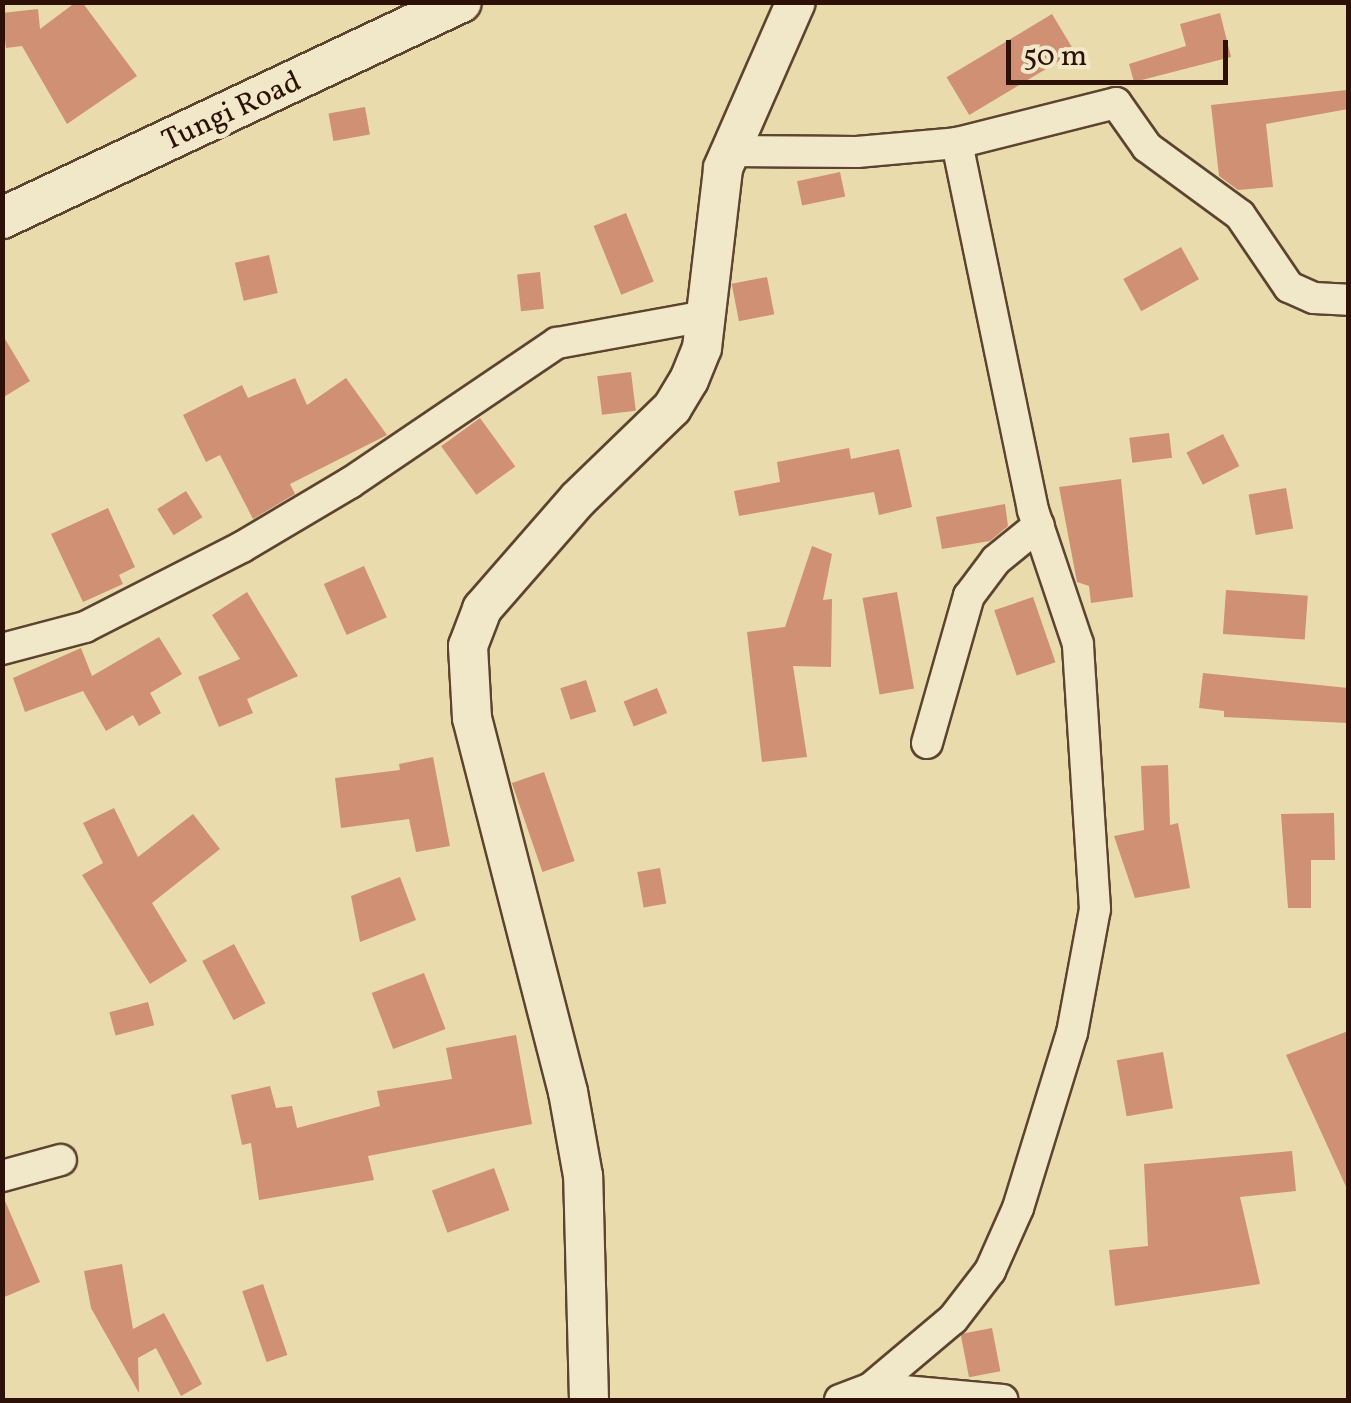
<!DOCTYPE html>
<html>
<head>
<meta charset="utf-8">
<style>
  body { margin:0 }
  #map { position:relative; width:1351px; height:1403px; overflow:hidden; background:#e9dbac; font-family:Vollkorn,serif }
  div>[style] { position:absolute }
  .building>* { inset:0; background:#cf9073; transform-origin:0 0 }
  .roads { filter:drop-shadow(2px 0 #5d4430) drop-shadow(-2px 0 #5d4430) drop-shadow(0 2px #5d4430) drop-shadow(0 -2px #5d4430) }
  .minor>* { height:30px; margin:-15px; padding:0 15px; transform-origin:15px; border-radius:15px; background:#f1e8c9 }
  .tertiary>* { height:38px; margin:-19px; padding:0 19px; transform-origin:19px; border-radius:19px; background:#f1e8c9 }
  .secondary>* { height:40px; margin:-20px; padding:0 20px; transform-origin:20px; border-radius:20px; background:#f1e8c9 }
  span { translate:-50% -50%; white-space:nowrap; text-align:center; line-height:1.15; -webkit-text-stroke:10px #f1e8c9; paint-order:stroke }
  .street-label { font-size:30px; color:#2e1106 }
  .frame { position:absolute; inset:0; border:5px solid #2e1106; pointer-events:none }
  .scale { position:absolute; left:1006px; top:40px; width:222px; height:45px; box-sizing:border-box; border:5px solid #2e1106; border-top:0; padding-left:12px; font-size:30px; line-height:35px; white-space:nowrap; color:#2e1106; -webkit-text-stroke:8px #f1e8c9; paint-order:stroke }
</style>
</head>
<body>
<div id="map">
  <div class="building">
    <i style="clip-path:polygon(76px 2px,82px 2px,137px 76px,67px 124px,22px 46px,6px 48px,2px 13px,38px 9px,40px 29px)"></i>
    <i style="clip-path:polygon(1220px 13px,1231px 57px,1134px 82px,1129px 64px,1186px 46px,1180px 24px)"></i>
    <i style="left:1052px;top:14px;width:44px;height:123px;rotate:59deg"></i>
    <i style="clip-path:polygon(1347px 90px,1348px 109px,1266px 124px,1273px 187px,1238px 190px,1219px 176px,1211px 105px)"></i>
    <i style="left:365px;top:107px;width:28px;height:37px;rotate:80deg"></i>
    <i style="left:840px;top:172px;width:25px;height:44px;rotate:78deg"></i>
    <i style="left:626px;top:213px;width:74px;height:35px;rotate:68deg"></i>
    <i style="left:1181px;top:247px;width:37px;height:66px;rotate:61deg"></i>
    <i style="left:269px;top:255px;width:39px;height:35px;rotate:77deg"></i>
    <i style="left:540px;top:272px;width:37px;height:23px;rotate:84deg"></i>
    <i style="left:767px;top:277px;width:38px;height:36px;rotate:79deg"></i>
    <i style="clip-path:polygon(2px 334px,30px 381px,2px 398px)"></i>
    <i style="left:631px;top:372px;width:39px;height:34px;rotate:83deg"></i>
    <i style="clip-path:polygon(295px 378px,307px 405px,346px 378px,387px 435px,290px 484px,295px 494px,253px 519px,220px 455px,206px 462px,183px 415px,242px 385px,248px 398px)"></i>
    <i style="left:480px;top:418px;width:60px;height:48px;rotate:54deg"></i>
    <i style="left:1169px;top:433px;width:25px;height:40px;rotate:83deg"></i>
    <i style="left:1223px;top:434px;width:36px;height:41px;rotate:63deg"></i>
    <i style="clip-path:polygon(849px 448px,851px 459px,899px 449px,912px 507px,879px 515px,874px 492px,739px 516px,734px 491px,780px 482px,777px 462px)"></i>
    <i style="clip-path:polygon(1121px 479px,1133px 597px,1091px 603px,1089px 586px,1077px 582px,1059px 487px)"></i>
    <i style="left:1286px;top:488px;width:41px;height:38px;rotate:80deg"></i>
    <i style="left:186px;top:491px;width:31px;height:34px;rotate:58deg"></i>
    <i style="clip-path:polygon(1005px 504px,1008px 526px,990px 541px,942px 549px,936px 517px)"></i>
    <i style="clip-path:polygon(108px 508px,135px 567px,119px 575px,123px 584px,83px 602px,51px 534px)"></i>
    <i style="clip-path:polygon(812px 546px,832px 554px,823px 600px,832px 599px,831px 667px,793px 666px,807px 757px,762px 762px,747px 632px,785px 627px)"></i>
    <i style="left:364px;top:566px;width:56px;height:44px;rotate:66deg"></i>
    <i style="left:1226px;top:590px;width:82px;height:44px;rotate:4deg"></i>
    <i style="clip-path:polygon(247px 592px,298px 676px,247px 699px,253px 713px,219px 727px,198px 677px,240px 659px,212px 615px)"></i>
    <i style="left:897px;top:592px;width:98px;height:35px;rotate:80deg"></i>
    <i style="left:1033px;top:597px;width:69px;height:41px;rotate:71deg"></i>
    <i style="clip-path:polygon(159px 637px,182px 674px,150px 693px,161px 713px,139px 726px,133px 715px,106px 731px,83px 691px,25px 712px,13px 678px,81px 648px,92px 676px)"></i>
    <i style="clip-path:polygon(1203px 673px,1348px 688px,1348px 723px,1224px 717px,1224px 711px,1199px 708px)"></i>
    <i style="left:586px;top:680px;width:33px;height:27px;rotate:72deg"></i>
    <i style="left:657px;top:688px;width:27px;height:36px;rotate:68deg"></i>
    <i style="clip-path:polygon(433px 757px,450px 846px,416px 852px,409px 819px,341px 828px,335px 778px,400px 770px,399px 764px)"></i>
    <i style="clip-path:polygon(1168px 765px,1170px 825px,1178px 823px,1190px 888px,1135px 898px,1114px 836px,1144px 830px,1141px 766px)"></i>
    <i style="left:544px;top:772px;width:94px;height:34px;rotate:71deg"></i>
    <i style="clip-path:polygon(114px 808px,138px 857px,193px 814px,220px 849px,152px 903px,187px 961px,150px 984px,82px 875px,103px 863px,83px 823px)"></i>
    <i style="clip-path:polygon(1334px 813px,1335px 860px,1311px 860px,1311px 908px,1288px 908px,1281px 814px)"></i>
    <i style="left:660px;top:868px;width:36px;height:23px;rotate:80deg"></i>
    <i style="clip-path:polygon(400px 877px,416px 920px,360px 942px,351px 896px)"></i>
    <i style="left:234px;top:944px;width:67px;height:36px;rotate:62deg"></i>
    <i style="left:424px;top:973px;width:60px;height:56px;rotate:69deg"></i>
    <i style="left:148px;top:1002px;width:24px;height:40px;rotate:75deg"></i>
    <i style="clip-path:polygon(1348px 1031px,1348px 1191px,1286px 1055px)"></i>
    <i style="clip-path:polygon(516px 1035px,532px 1124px,368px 1156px,374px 1180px,259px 1200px,251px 1143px,242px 1145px,231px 1095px,270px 1086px,276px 1108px,292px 1106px,297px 1128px,380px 1106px,377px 1091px,452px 1079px,446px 1048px)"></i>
    <i style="left:1163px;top:1052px;width:57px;height:47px;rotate:80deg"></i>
    <i style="clip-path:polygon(1292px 1151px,1296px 1191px,1240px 1197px,1260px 1284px,1115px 1306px,1109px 1250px,1148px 1246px,1144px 1164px)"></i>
    <i style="left:494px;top:1168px;width:45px;height:66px;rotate:70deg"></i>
    <i style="clip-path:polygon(2px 1194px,40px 1282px,2px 1298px)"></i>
    <i style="clip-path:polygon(122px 1264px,133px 1329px,164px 1313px,202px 1384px,181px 1396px,156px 1348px,138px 1358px,139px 1393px,91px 1308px,84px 1271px)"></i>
    <i style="left:263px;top:1284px;width:75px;height:22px;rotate:71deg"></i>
    <i style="left:992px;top:1328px;width:44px;height:32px;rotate:79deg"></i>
  </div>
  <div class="roads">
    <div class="minor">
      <i style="left:728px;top:151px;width:129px;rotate:0.4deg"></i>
      <i style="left:857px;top:152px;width:100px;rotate:-5.1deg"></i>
      <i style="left:957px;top:143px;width:164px;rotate:-14.1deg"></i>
      <i style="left:1116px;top:103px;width:54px;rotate:54.8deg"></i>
      <i style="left:1147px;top:147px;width:115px;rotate:36.2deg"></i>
      <i style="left:1240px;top:215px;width:87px;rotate:55.8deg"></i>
      <i style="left:1289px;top:287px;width:27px;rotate:24deg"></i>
      <i style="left:1314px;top:298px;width:34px;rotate:3deg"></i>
      <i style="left:2px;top:649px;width:86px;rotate:-14.8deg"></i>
      <i style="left:85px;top:627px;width:176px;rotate:-27deg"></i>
      <i style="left:242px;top:547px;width:126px;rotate:-30.7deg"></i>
      <i style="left:350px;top:483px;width:250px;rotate:-34.1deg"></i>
      <i style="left:557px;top:343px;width:150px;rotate:-10.3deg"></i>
      <i style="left:927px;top:743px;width:153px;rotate:-74.1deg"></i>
      <i style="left:969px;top:596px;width:45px;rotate:-53.1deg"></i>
      <i style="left:996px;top:560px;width:55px;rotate:-39.1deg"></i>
      <i style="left:2px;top:1176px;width:61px;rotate:-15.2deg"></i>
      <i style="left:871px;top:1388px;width:107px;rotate:-40.1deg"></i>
      <i style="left:953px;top:1319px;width:61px;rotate:-52.4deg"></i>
      <i style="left:990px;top:1271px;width:69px;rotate:-66deg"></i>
      <i style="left:1018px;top:1208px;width:183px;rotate:-72.9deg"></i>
      <i style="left:1072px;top:1033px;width:126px;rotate:-79.5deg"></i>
      <i style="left:1095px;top:909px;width:266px;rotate:-93.7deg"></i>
      <i style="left:1078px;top:644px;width:141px;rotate:-108.6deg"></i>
      <i style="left:1033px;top:510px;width:375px;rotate:-101.7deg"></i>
      <i style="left:840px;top:1400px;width:33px;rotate:-21deg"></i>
      <i style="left:871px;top:1388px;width:132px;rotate:5.2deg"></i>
    </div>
    <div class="tertiary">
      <i style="left:589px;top:1400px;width:224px;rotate:-91.5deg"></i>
      <i style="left:583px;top:1176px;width:85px;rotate:-100.1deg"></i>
      <i style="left:568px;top:1092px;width:386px;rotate:-104.4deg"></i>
      <i style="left:472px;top:718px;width:72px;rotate:-93.2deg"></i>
      <i style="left:468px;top:646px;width:40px;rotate:-69deg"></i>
      <i style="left:482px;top:609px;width:146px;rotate:-48.9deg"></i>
      <i style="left:578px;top:499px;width:131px;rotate:-44.1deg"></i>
      <i style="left:672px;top:408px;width:33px;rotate:-59deg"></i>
      <i style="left:689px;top:380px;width:35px;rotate:-68deg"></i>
      <i style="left:702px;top:348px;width:181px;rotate:-83.3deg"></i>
      <i style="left:723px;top:168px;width:181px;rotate:-66.3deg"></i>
    </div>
    <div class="secondary">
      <i style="left:2px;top:218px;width:507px;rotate:-25.2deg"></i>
    </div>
  </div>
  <div class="street-label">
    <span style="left:232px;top:112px;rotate:-25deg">Tungi Road</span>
  </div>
  <div class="frame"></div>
  <div class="scale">50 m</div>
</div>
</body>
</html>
